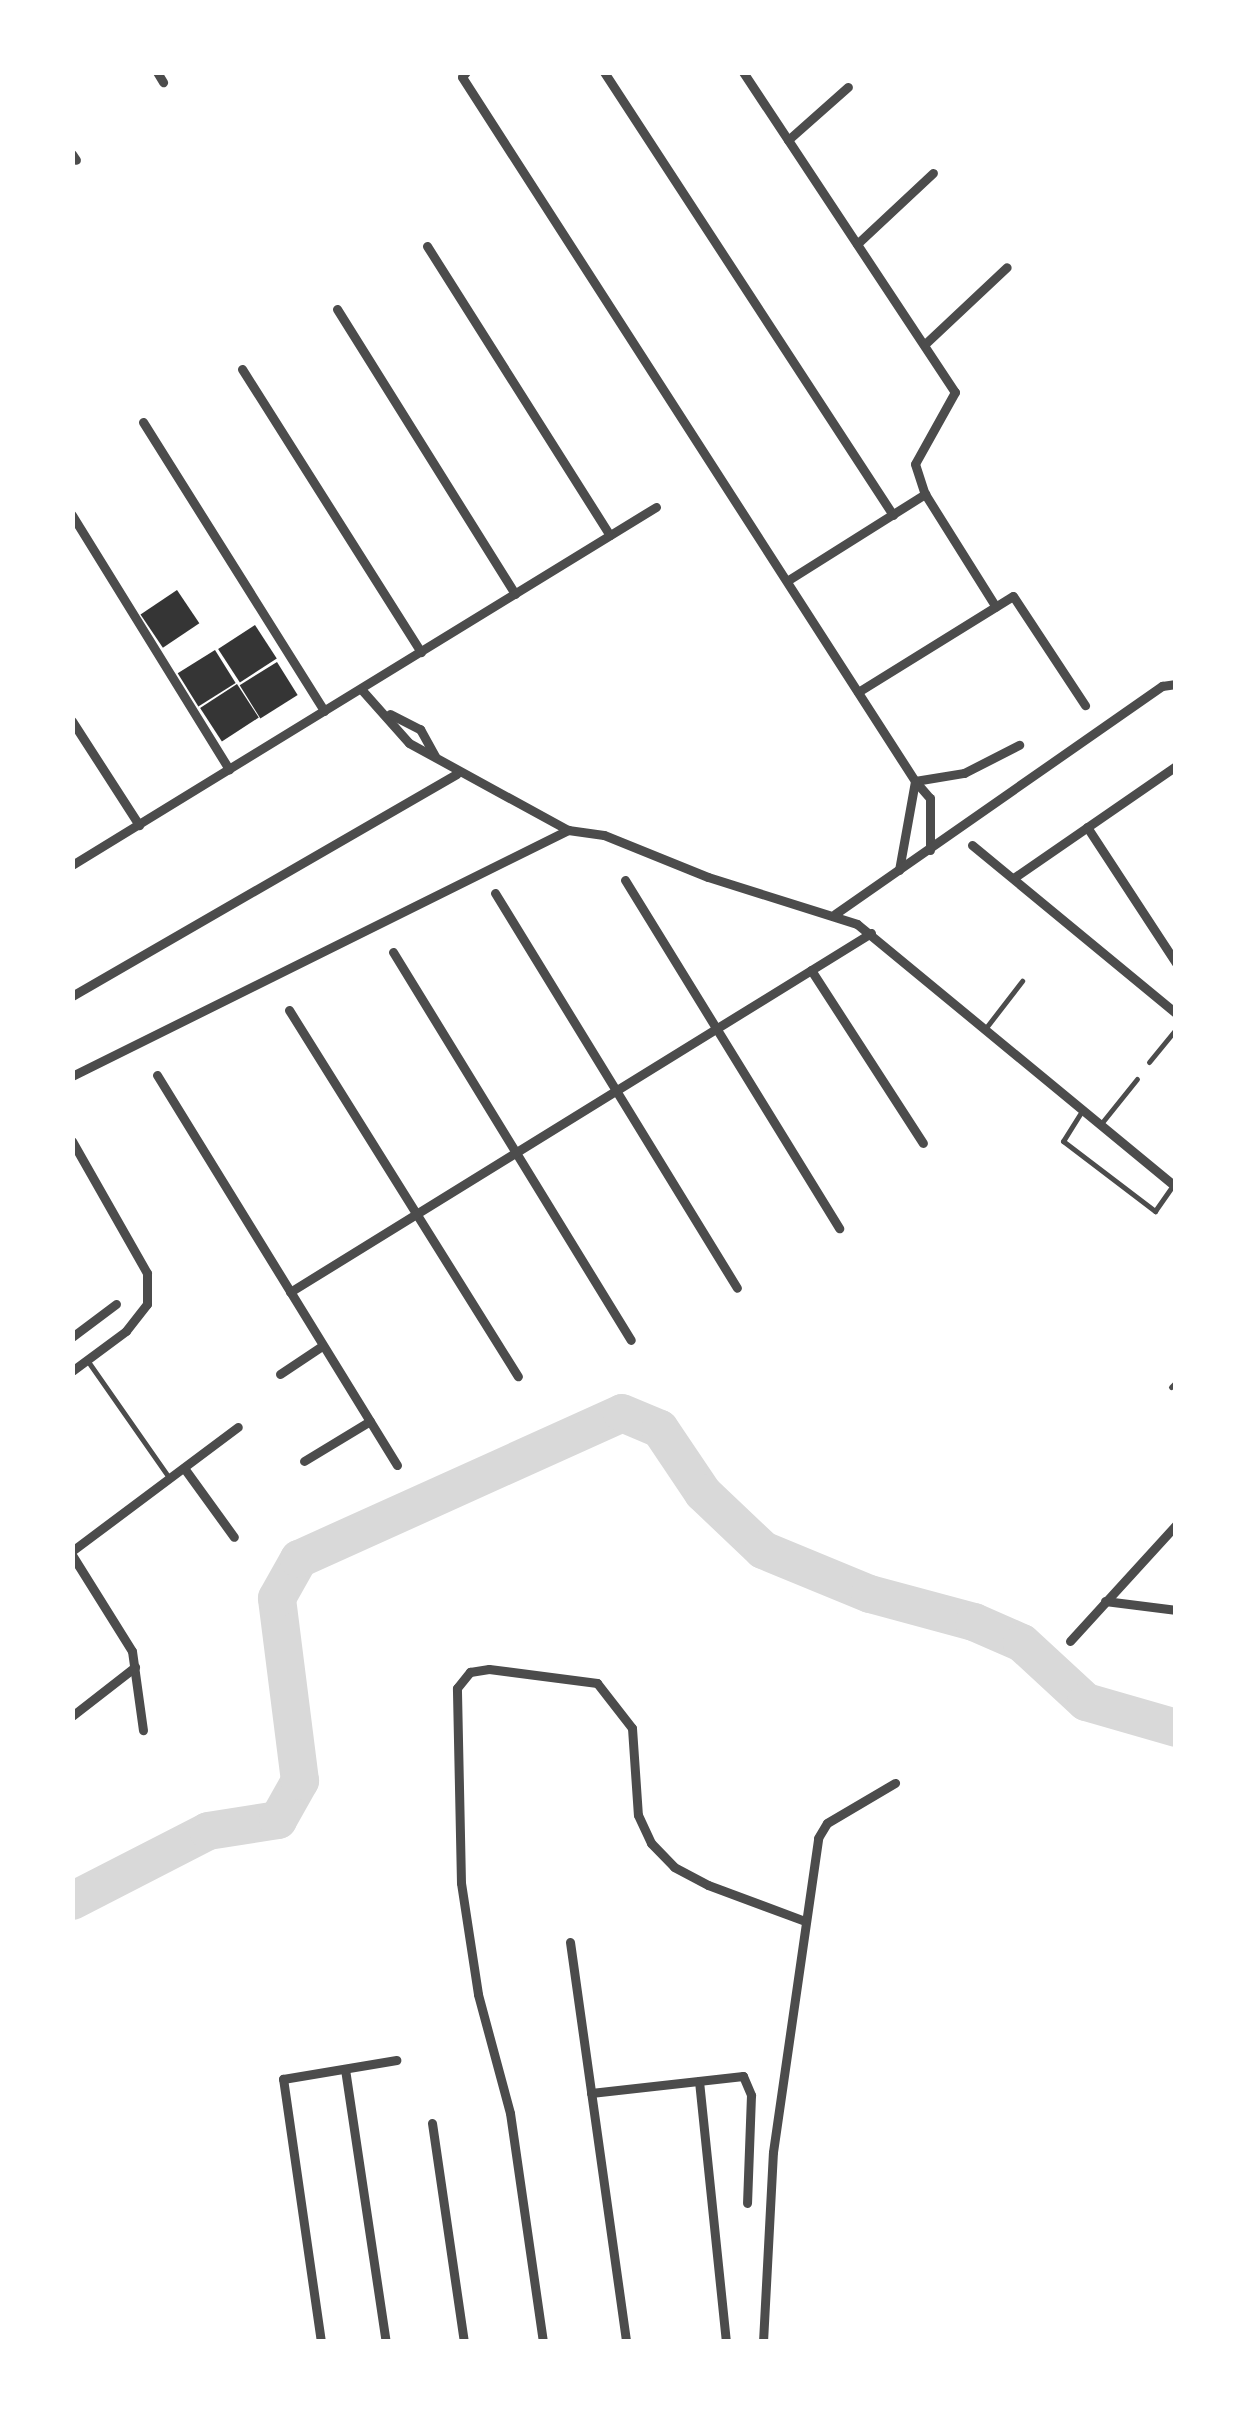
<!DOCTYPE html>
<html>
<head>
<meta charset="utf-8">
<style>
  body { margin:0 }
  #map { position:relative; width:1248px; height:2414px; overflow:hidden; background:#fff; font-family:Helvetica,sans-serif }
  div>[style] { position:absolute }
  .river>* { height:38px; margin:-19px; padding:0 19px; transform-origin:19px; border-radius:19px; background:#d9d9d9 }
  .building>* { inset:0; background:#353535; transform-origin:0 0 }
  .service>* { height:5px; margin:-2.5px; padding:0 2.5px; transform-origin:2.5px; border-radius:2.5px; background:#4c4c4c }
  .minor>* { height:9px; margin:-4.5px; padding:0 4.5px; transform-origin:4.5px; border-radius:4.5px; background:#4c4c4c }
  span { translate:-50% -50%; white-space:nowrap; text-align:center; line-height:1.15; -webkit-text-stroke:8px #fff; paint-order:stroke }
  .frame { position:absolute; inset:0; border:75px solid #fff; pointer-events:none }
</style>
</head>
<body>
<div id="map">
  <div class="river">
    <i style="left:72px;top:1901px;width:153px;rotate:-27.2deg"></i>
    <i style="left:208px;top:1831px;width:71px;rotate:-8.9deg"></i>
    <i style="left:278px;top:1820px;width:45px;rotate:-60.6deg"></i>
    <i style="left:300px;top:1781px;width:184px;rotate:-97.2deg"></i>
    <i style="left:277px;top:1598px;width:45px;rotate:-60.6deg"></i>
    <i style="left:299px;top:1559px;width:354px;rotate:-24.3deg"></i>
    <i style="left:622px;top:1413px;width:41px;rotate:22.8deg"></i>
    <i style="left:660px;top:1429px;width:77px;rotate:56.1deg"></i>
    <i style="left:703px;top:1493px;width:83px;rotate:43.5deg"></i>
    <i style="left:763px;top:1550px;width:116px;rotate:22.4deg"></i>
    <i style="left:870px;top:1594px;width:108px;rotate:15.1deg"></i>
    <i style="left:974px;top:1622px;width:52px;rotate:23.6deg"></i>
    <i style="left:1022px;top:1643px;width:87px;rotate:42.7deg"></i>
    <i style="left:1086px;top:1702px;width:94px;rotate:16.1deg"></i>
  </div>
  <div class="building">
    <i style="left:177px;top:590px;width:40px;height:44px;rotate:56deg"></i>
    <i style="left:255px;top:625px;width:40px;height:44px;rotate:57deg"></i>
    <i style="left:215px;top:650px;width:39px;height:44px;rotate:58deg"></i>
    <i style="left:277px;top:662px;width:39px;height:44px;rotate:58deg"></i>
    <i style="left:237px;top:684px;width:40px;height:44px;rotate:57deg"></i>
  </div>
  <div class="service">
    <i style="left:985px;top:1029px;width:61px;rotate:-52.4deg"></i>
    <i style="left:1149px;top:1062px;width:43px;rotate:-50.7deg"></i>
    <i style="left:1080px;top:1114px;width:32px;rotate:122deg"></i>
    <i style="left:1063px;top:1141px;width:116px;rotate:37.3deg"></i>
    <i style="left:1155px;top:1211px;width:32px;rotate:-55deg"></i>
    <i style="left:1100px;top:1125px;width:59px;rotate:-51.2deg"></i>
    <i style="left:87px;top:1360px;width:141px;rotate:55.1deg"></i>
    <i style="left:1171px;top:1387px;width:7px;rotate:-45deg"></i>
  </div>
  <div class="minor">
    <i style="left:157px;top:72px;width:12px;rotate:59deg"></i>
    <i style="left:466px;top:72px;width:6px;rotate:129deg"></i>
    <i style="left:462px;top:77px;width:837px;rotate:57.24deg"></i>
    <i style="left:915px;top:781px;width:50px;rotate:-9.3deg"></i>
    <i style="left:964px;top:773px;width:62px;rotate:-27deg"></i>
    <i style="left:604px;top:72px;width:529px;rotate:56.88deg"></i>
    <i style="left:743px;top:72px;width:384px;rotate:56.5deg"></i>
    <i style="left:955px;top:392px;width:82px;rotate:119.1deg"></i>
    <i style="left:915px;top:464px;width:32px;rotate:72deg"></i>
    <i style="left:925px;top:494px;width:133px;rotate:57.9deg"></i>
    <i style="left:788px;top:140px;width:80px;rotate:-41.5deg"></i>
    <i style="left:72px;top:154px;width:7px;rotate:56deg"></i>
    <i style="left:857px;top:244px;width:104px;rotate:-43.1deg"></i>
    <i style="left:427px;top:246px;width:342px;rotate:57.7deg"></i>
    <i style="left:337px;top:309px;width:336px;rotate:58deg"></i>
    <i style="left:925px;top:344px;width:112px;rotate:-43.2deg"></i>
    <i style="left:242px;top:369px;width:335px;rotate:57.7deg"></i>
    <i style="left:143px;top:422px;width:341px;rotate:57.9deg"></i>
    <i style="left:72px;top:515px;width:299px;rotate:58.3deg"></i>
    <i style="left:790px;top:579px;width:160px;rotate:-32.2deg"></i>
    <i style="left:361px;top:689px;width:72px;rotate:48.4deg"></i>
    <i style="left:409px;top:743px;width:181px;rotate:28.7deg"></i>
    <i style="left:858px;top:692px;width:182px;rotate:-31.8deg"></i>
    <i style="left:1013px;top:596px;width:131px;rotate:56.6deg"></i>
    <i style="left:390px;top:714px;width:34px;rotate:27deg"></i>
    <i style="left:420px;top:729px;width:31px;rotate:61deg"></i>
    <i style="left:72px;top:721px;width:124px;rotate:57.2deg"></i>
    <i style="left:915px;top:781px;width:23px;rotate:49deg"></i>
    <i style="left:930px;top:798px;width:52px;rotate:90deg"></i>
    <i style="left:1087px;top:827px;width:163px;rotate:56.8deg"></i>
    <i style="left:972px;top:845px;width:264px;rotate:39.5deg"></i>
    <i style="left:72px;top:865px;width:685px;rotate:-31.51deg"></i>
    <i style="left:899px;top:870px;width:90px;rotate:-79.8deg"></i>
    <i style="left:1015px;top:877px;width:196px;rotate:-34.6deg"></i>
    <i style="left:625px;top:880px;width:409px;rotate:58.4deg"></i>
    <i style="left:495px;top:893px;width:463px;rotate:58.5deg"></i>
    <i style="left:835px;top:914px;width:399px;rotate:-34.9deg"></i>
    <i style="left:1162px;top:686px;width:14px;rotate:-8deg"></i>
    <i style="left:393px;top:952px;width:455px;rotate:58.5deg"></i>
    <i style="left:811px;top:970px;width:206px;rotate:57.1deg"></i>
    <i style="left:72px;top:996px;width:444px;rotate:-30deg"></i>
    <i style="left:289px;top:1010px;width:432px;rotate:58deg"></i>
    <i style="left:157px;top:1075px;width:458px;rotate:58.4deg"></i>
    <i style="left:72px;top:1076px;width:554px;rotate:-26.38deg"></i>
    <i style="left:568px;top:830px;width:36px;rotate:8deg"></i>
    <i style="left:604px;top:835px;width:112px;rotate:22deg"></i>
    <i style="left:708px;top:877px;width:156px;rotate:17.5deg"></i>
    <i style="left:857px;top:924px;width:413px;rotate:39.5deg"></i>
    <i style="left:72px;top:1141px;width:152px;rotate:60.4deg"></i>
    <i style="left:147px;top:1273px;width:31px;rotate:90deg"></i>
    <i style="left:147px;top:1304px;width:34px;rotate:128deg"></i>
    <i style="left:126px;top:1331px;width:67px;rotate:143.5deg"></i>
    <i style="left:290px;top:1292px;width:683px;rotate:-31.71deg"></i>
    <i style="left:72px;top:1337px;width:55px;rotate:-36.9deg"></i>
    <i style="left:280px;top:1374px;width:50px;rotate:-33.7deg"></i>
    <i style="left:304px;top:1461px;width:77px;rotate:-31.2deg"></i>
    <i style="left:184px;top:1468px;width:85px;rotate:54.1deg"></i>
    <i style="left:72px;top:1551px;width:207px;rotate:-36.8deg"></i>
    <i style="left:72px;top:1555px;width:113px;rotate:58deg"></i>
    <i style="left:132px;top:1651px;width:80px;rotate:82.1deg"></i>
    <i style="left:1105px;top:1601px;width:72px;rotate:7.2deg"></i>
    <i style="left:1070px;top:1641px;width:157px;rotate:-47.6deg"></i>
    <i style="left:72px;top:1716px;width:80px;rotate:-37.9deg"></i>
    <i style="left:570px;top:1942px;width:404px;rotate:82deg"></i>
    <i style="left:345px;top:2069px;width:276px;rotate:81.5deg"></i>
    <i style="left:699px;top:2081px;width:262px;rotate:84.1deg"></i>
    <i style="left:591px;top:2093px;width:153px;rotate:-6.4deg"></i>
    <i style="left:743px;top:2076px;width:21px;rotate:67deg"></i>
    <i style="left:751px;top:2095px;width:108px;rotate:92.1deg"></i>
    <i style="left:432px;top:2123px;width:221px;rotate:81.7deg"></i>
    <i style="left:321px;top:2342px;width:266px;rotate:-98.2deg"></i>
    <i style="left:283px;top:2079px;width:115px;rotate:-9.5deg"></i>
    <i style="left:543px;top:2342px;width:231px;rotate:-98.2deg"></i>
    <i style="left:510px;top:2113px;width:123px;rotate:-105.1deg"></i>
    <i style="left:478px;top:1994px;width:112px;rotate:-98.7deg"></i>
    <i style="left:461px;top:1883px;width:195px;rotate:-91.2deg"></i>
    <i style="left:457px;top:1688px;width:21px;rotate:-51deg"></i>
    <i style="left:470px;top:1672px;width:19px;rotate:-9deg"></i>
    <i style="left:489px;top:1669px;width:109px;rotate:7.4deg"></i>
    <i style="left:597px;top:1683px;width:57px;rotate:52.1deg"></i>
    <i style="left:632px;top:1728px;width:87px;rotate:86.1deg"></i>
    <i style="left:638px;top:1815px;width:31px;rotate:65deg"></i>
    <i style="left:651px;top:1843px;width:33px;rotate:46deg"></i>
    <i style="left:674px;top:1867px;width:38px;rotate:28deg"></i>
    <i style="left:708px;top:1885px;width:103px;rotate:20.4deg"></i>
    <i style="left:763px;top:2342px;width:190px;rotate:-87deg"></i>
    <i style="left:773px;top:2152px;width:317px;rotate:-81.8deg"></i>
    <i style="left:818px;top:1838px;width:17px;rotate:-59deg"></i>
    <i style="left:827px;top:1823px;width:79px;rotate:-30.5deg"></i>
  </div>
  <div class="frame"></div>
</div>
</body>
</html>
